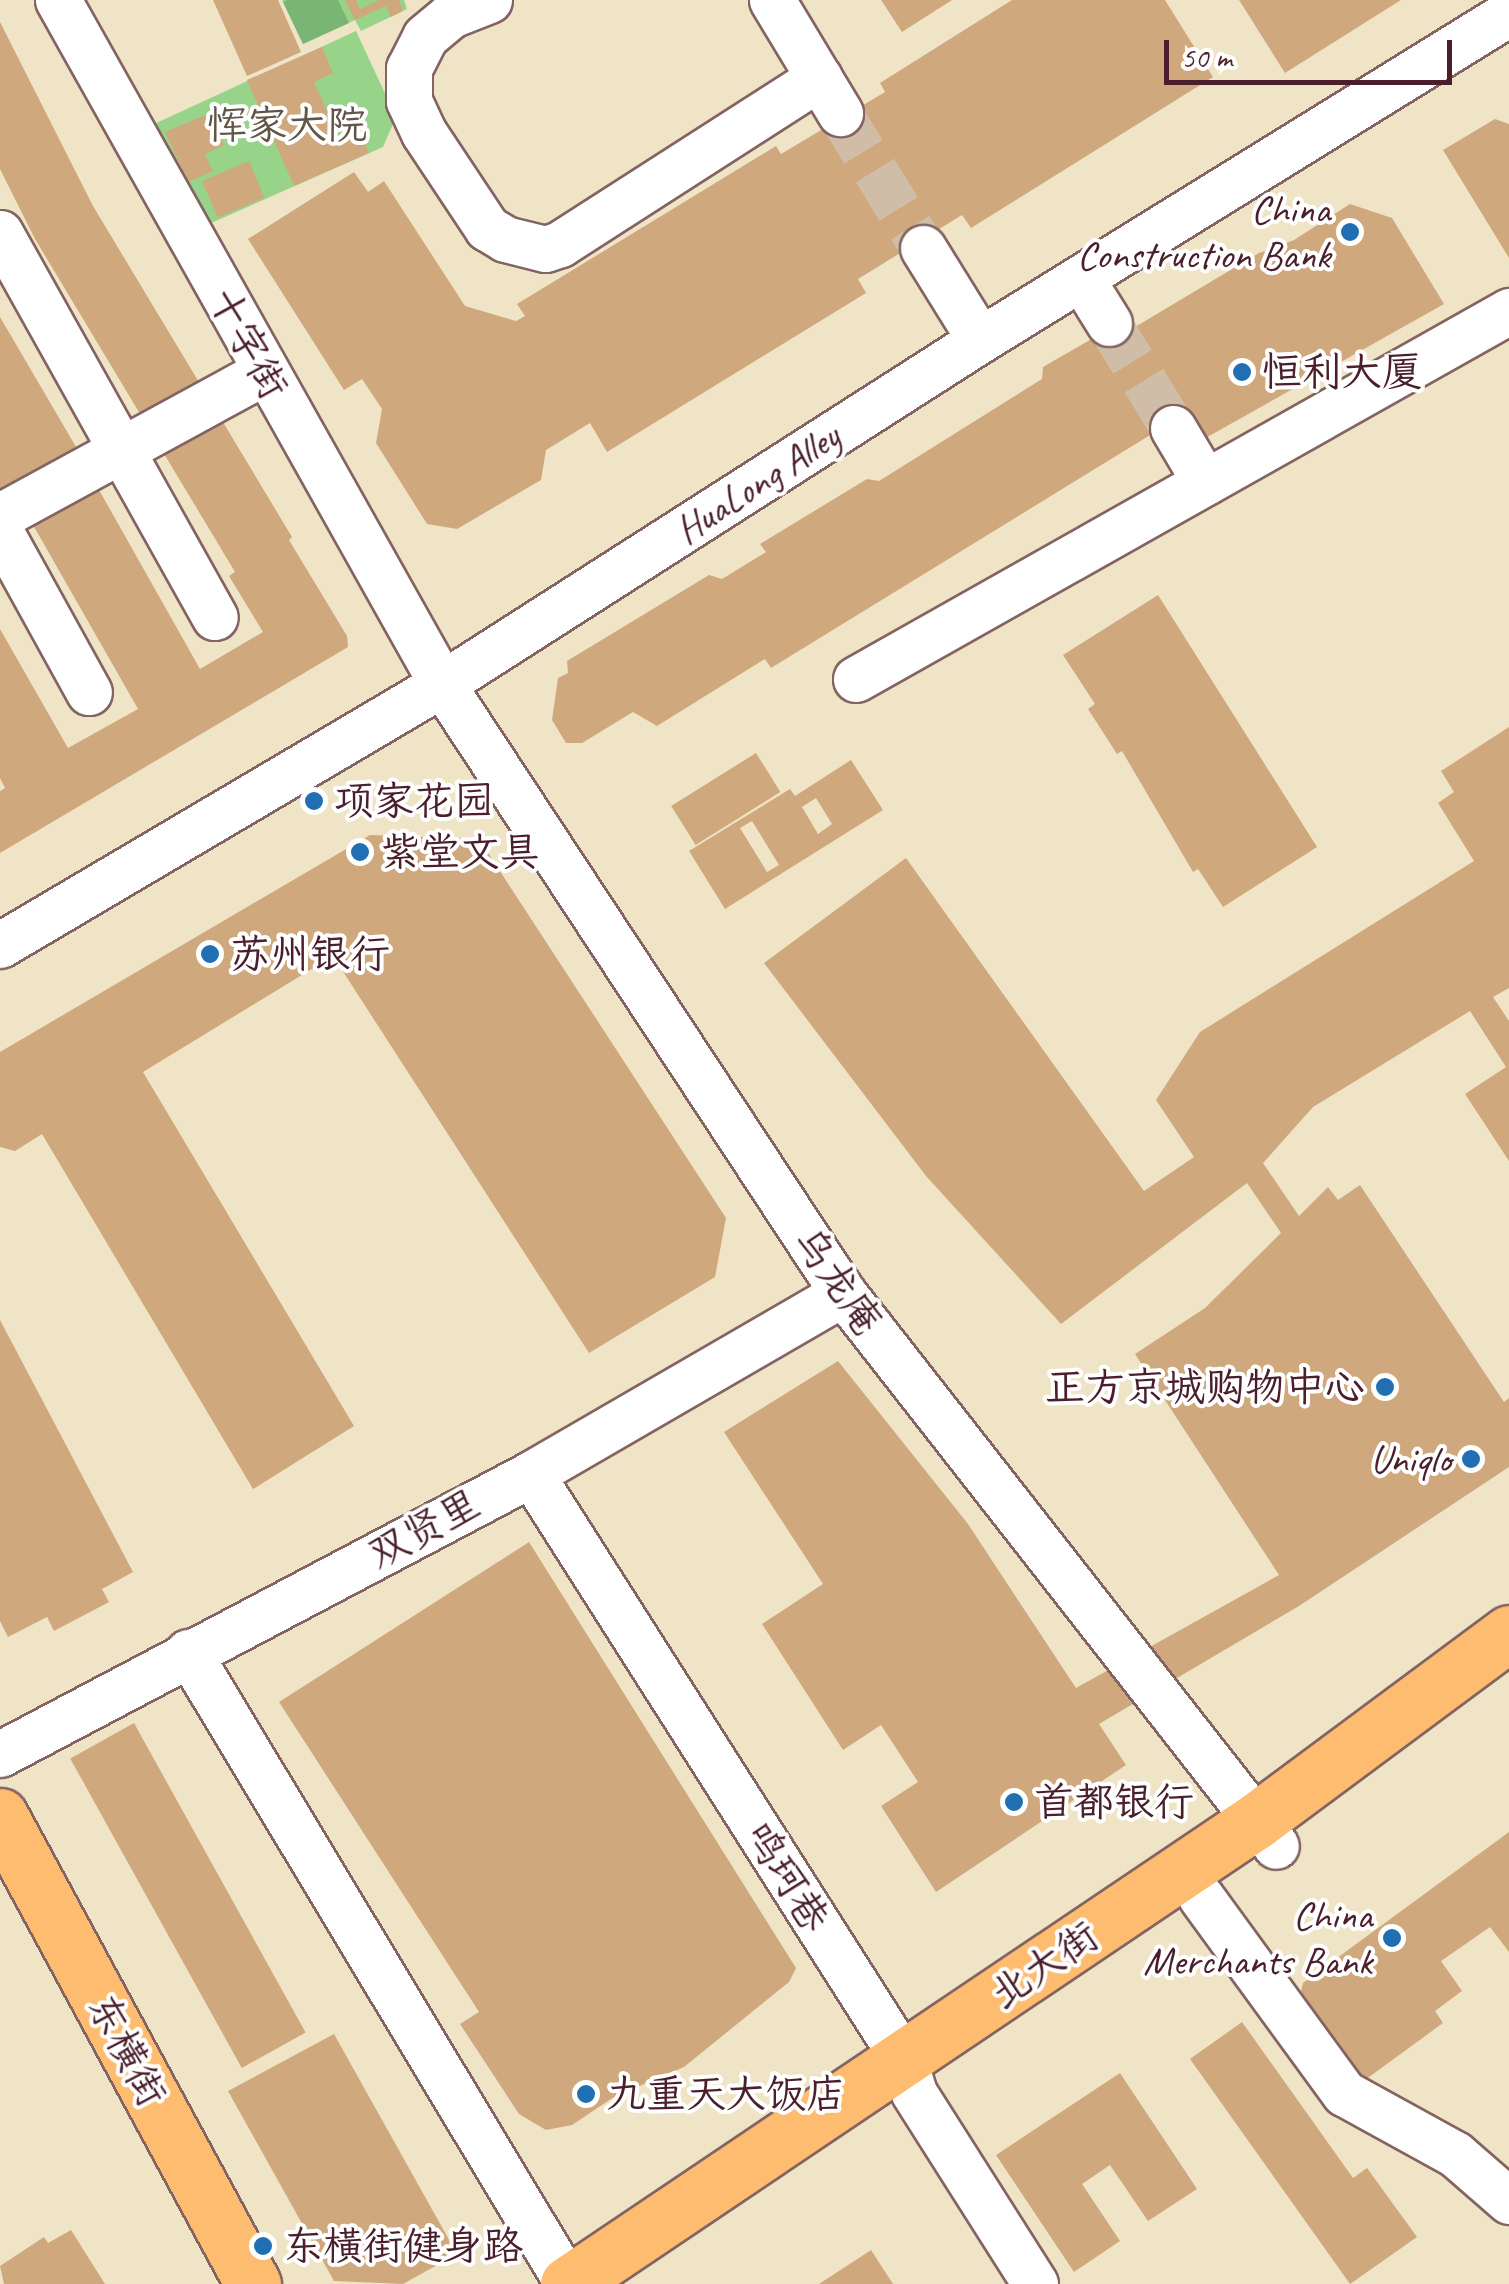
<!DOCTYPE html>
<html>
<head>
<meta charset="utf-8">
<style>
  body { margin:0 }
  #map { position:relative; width:1509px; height:2284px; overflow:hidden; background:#f0e4c7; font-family:Caveat,"LXGW WenKai TC",sans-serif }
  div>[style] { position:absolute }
  .green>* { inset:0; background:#97d489 }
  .forest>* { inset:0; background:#79b675 }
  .building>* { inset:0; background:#cfa97d; transform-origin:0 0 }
  .minor-tunnel>* { height:45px; margin-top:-22.5px; transform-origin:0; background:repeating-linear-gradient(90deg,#cfbda8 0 45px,transparent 0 67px) }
  .roads { filter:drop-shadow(2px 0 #846462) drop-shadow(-2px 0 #846462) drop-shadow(0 2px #846462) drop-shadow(0 -2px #846462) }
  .minor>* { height:45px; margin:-22.5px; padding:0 22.5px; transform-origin:22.5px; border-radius:22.5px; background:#fff }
  .major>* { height:55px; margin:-27.5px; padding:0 27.5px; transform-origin:27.5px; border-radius:27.5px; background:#febc70 }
  .dots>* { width:28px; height:28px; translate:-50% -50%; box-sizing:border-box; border:5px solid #fff; border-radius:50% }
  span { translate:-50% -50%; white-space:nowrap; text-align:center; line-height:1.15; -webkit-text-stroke:8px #fff; paint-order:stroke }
  .park-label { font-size:40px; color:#615547 }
  .poi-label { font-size:40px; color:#4a1f2b }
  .right { translate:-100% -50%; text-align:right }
  .left { translate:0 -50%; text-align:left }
  .street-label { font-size:40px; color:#4a1f2b }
  .scale { position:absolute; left:1164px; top:40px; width:288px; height:45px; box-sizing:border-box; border:5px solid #4a1f2b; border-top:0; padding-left:12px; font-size:30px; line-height:35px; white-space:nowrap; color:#4a1f2b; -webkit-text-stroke:8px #fff; paint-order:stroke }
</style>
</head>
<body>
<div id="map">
  <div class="green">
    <i style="clip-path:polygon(282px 0,404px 0,407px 9px,361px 31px,355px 20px,303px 44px)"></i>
    <i style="clip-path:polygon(356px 31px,396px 117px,383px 147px,209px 224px,152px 125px)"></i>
  </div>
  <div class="forest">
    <i style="clip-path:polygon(287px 0,338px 0,349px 23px,303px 44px,283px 2px)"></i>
  </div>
  <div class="building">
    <i style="clip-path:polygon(213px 0,278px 0,301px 52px,247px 76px)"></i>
    <i style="clip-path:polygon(345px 0,356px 0,360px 9px,379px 0,399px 0,403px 11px,391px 17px,386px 6px,355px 20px)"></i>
    <i style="clip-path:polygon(881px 0,952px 0,902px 32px)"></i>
    <i style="clip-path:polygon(1012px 0,1165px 0,1213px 77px,971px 228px,962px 215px,858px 279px,866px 293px,607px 452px,590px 423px,546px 450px,541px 480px,457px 529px,427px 524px,376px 443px,382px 409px,362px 379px,344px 390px,248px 239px,354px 172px,368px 192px,384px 181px,465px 306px,516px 321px,525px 316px,517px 304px,776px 146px,781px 154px,885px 92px,880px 83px)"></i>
    <i style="clip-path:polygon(1239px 0,1401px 0,1285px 73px)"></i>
    <i style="clip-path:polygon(0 22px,93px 206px,292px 537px,289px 540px,347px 636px,348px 647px,0 853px,0 791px,5px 788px,0 778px,0 629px,68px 748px,138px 709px,29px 518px,94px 481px,200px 669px,263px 632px,229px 576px,235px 572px,35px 239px,0 169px)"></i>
    <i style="clip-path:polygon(322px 47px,333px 73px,314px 82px,339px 137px,358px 129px,369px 153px,294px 186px,247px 80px)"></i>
    <i style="clip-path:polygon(210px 113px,224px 145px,205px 154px,213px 171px,188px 182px,165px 132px)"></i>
    <i style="clip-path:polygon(1495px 119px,1509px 124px,1509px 258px,1443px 150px)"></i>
    <i style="left:249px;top:161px;width:40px;height:51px;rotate:67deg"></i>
    <i style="clip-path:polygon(1350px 204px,1392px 218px,1444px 304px,1202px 440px,1186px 413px,771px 668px,765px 659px,657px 726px,633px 712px,582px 743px,566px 743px,552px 720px,558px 678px,568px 673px,567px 661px,709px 575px,722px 579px,766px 552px,760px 544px,867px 479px,879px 481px,1042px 379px,1043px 367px,1121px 322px,1135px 327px,1259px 253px,1294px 240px)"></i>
    <i style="clip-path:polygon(0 317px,79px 452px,4px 496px,0 489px)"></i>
    <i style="clip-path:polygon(1158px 595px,1317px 847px,1223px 907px,1198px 869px,1193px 872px,1122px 751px,1117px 754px,1088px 709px,1095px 704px,1063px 655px)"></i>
    <i style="clip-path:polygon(1509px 727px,1509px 988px,1493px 997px,1509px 1021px,1509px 1161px,1465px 1094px,1506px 1067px,1470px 1011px,1313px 1107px,1263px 1163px,1299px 1216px,1328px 1187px,1338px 1200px,1360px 1185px,1504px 1402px,1509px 1398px,1509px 1467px,1299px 1606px,1099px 1724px,1126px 1765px,936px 1892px,881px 1806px,918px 1782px,881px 1725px,843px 1750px,762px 1624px,823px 1584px,724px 1432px,838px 1361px,968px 1524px,1076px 1688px,1279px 1575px,1135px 1354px,1205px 1308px,1281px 1233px,1247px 1183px,1061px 1324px,926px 1176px,764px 963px,906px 858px,1144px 1191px,1194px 1157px,1156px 1100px,1200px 1032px,1474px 861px,1438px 803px,1454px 792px,1441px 771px)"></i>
    <i style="left:756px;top:753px;width:46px;height:100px;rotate:58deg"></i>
    <i style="clip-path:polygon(evenodd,851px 760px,883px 810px,725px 909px,689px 851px,790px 789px,795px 796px,851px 760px,816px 798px,832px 824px,818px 834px,802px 807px,816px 798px,851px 760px,752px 821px,779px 865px,767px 872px,740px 828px,752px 821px)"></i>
    <i style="clip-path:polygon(370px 835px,479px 839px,726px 1218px,715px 1277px,589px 1353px,333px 956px,143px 1072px,354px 1426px,253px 1489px,42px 1134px,15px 1151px,0 1147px,0 1052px)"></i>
    <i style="clip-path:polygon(0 1320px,133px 1572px,102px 1589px,109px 1602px,54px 1631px,47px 1617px,8px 1637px,0 1621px)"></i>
    <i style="clip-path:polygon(529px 1542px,796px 1968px,789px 1982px,684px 2067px,614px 2097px,572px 2125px,546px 2130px,519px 2114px,460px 2024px,479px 2012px,279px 1702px)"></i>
    <i style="left:134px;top:1723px;width:354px;height:73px;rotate:61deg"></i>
    <i style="clip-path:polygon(1509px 1832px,1509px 1952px,1490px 1927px,1441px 1961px,1462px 1991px,1435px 2011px,1443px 2023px,1354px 2088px,1297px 2009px,1303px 1983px)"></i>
    <i style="clip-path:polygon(1242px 2022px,1353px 2178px,1367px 2168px,1417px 2237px,1350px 2284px,1190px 2059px)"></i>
    <i style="clip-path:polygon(334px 2034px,457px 2254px,403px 2284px,334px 2281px,228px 2091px)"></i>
    <i style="clip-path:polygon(1120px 2073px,1197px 2189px,1148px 2221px,1110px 2165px,1082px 2184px,1120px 2241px,1074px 2272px,996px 2155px)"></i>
    <i style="clip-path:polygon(71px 2230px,105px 2284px,4px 2284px,0 2266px,44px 2237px,48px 2243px)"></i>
    <i style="clip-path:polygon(871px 2250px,893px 2284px,819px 2284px)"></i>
  </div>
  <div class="minor-tunnel">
    <i style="left:840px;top:113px;width:158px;rotate:58.4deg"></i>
    <i style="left:1109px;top:323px;width:123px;rotate:58.6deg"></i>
  </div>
  <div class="roads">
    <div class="minor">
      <i style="left:58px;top:0;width:784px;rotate:60.69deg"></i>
      <i style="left:442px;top:684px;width:729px;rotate:56.64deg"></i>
      <i style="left:843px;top:1293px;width:702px;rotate:51.94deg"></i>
      <i style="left:489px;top:0;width:41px;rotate:158.5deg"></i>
      <i style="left:451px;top:15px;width:34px;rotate:140deg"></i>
      <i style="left:425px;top:37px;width:35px;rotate:117deg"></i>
      <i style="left:409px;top:68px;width:33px;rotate:90deg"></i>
      <i style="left:409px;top:101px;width:35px;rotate:65deg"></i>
      <i style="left:424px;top:133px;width:114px;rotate:56.4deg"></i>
      <i style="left:487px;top:228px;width:21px;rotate:31deg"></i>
      <i style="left:505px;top:239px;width:41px;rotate:14deg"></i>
      <i style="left:545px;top:249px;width:16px;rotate:-18deg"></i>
      <i style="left:560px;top:244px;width:308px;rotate:-32.7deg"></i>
      <i style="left:819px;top:78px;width:91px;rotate:-121.1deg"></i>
      <i style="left:819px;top:78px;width:41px;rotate:59deg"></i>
      <i style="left:0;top:233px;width:440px;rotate:60.8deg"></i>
      <i style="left:923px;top:248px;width:108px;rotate:58.2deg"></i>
      <i style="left:1081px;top:278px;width:53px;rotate:58.1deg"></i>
      <i style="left:1173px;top:428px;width:63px;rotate:59.3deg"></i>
      <i style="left:0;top:516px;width:301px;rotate:-28.6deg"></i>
      <i style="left:0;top:531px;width:184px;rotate:61.1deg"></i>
      <i style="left:856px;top:679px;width:750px;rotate:-29.4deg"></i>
      <i style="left:0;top:945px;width:513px;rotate:-30.56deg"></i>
      <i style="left:442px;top:684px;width:639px;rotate:-32.6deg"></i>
      <i style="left:980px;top:340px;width:622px;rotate:-31.72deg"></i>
      <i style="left:531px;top:1474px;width:695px;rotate:57.52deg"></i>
      <i style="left:904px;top:2060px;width:34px;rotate:73deg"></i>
      <i style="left:914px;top:2093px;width:226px;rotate:57.6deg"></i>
      <i style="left:188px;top:1652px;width:737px;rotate:58.98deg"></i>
      <i style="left:0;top:1754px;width:600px;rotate:-27.8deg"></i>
      <i style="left:531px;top:1474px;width:361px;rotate:-30.1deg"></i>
      <i style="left:1201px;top:1897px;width:243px;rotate:53.9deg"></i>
      <i style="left:1344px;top:2093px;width:127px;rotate:28.8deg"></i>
      <i style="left:1455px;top:2154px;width:72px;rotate:41deg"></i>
    </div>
    <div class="major">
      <i style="left:0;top:1816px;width:532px;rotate:61.6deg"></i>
      <i style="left:568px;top:2284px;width:829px;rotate:-33.94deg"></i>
      <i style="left:1256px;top:1821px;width:315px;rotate:-36.6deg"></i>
    </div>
  </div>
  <div class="dots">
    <i style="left:1350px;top:232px;background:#1f6fb2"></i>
    <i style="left:1242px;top:372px;background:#1f6fb2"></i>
    <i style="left:314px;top:801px;background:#1f6fb2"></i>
    <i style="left:360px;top:852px;background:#1f6fb2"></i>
    <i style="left:210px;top:954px;background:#1f6fb2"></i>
    <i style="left:1385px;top:1387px;background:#1f6fb2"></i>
    <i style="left:1471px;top:1459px;background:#1f6fb2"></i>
    <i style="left:1014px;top:1802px;background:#1f6fb2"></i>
    <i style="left:1392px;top:1938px;background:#1f6fb2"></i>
    <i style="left:586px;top:2094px;background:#1f6fb2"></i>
    <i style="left:263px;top:2246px;background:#1f6fb2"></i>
  </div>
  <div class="park-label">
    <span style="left:287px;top:125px">恽家大院</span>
  </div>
  <div class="poi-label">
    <span class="right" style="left:1330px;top:232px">China<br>Construction Bank</span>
    <span class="left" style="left:1262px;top:372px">恒利大厦</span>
    <span class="left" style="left:334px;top:801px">项家花园</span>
    <span class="left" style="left:380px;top:852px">紫堂文具</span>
    <span class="left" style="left:230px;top:954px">苏州银行</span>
    <span class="right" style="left:1365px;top:1387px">正方京城购物中心</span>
    <span class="right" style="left:1451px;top:1459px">Uniqlo</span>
    <span class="left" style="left:1034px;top:1802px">首都银行</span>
    <span class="right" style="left:1372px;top:1938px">China<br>Merchants Bank</span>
    <span class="left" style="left:606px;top:2094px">九重天大饭店</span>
    <span class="left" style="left:283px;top:2246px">东横街健身路</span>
  </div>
  <div class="street-label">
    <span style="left:248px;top:343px;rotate:61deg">十字街</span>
    <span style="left:757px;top:483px;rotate:-33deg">HuaLong Alley</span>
    <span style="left:838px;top:1281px;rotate:55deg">乌龙庵</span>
    <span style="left:424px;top:1529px;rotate:-28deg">双贤里</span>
    <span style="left:787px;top:1877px;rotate:58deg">鸣珂巷</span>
    <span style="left:1044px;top:1965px;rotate:-34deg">北大街</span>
    <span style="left:127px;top:2050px;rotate:62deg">东横街</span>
  </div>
  <div class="scale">50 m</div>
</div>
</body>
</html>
